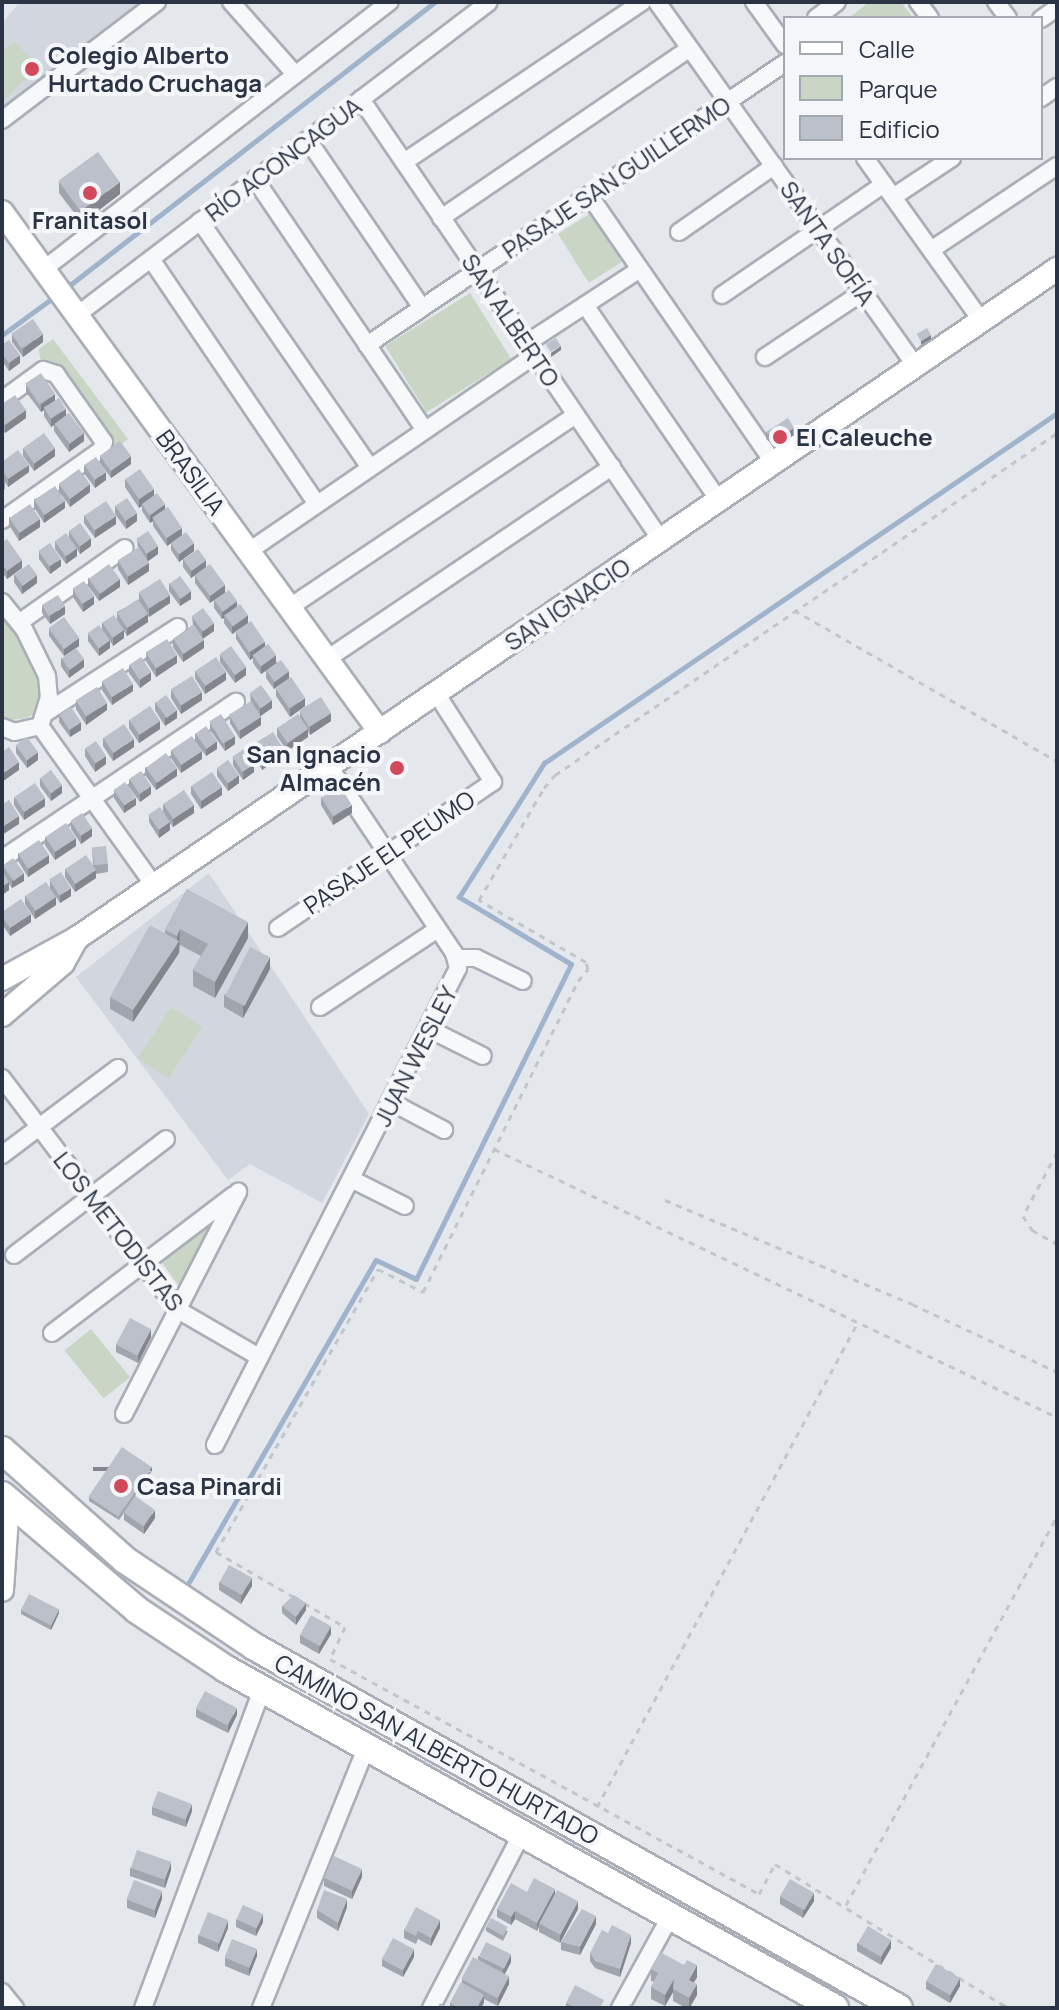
<!DOCTYPE html>
<html>
<head>
<meta charset="utf-8">
<style>
  body { margin:0 }
  #map { position:relative; width:1059px; height:2010px; overflow:hidden; background:#e4e7ec; font-family:Manrope,sans-serif }
  div>[style] { position:absolute }
  .built>* { inset:0; background:#d2d6de }
  .green>* { inset:0; background:#c9d6c5; transform-origin:0 0 }
  .stream>* { height:5px; margin:-2.5px; padding:0 2.5px; transform-origin:2.5px; border-radius:2.5px; background:#9fb4cc }
  .path>* { height:3px; margin-top:-1.5px; transform-origin:0; background:repeating-linear-gradient(90deg,#c2c5cb 0 6px,transparent 0 12px) }
  .roads { filter:drop-shadow(2px 0 #a9aeb7) drop-shadow(-2px 0 #a9aeb7) drop-shadow(0 2px #a9aeb7) drop-shadow(0 -2px #a9aeb7) }
  .street>* { height:16px; margin:-8px; padding:0 8px; transform-origin:8px; border-radius:8px; background:#f7f8fa }
  .secondary>* { height:22px; margin:-11px; padding:0 11px; transform-origin:11px; border-radius:11px; background:#fff }
  .primary>* { height:26px; margin:-13px; padding:0 13px; transform-origin:13px; border-radius:13px; background:#fff }
  .wall>* { inset:0; background:#a1a5ae }
  .shaded-wall>* { inset:0; background:#83868d; transform-origin:0 0 }
  .building>* { inset:0; background:#bbc0ca; transform-origin:0 0 }
  .dots>* { width:22px; height:22px; translate:-50% -50%; box-sizing:border-box; border:4px solid #f4f6f9; border-radius:50% }
  span { translate:-50% -50%; white-space:nowrap; text-align:center; line-height:1.15; -webkit-text-stroke:8px #f4f6f9; paint-order:stroke }
  .poi-label { font-size:24px; color:#2b3445; font-weight:700 }
  .left { translate:0 -50%; text-align:left }
  .right { translate:-100% -50%; text-align:right }
  .street-label { font-size:24px; color:#2b3445 }
  .frame { position:absolute; inset:0; border:4px solid #2b3445; pointer-events:none }
  .legend { position:absolute; left:783px; top:16px; width:260px; height:144px; box-sizing:border-box; background:#f4f6f9; border:2px solid #a4a8b1; margin:0; padding:10px 14px; list-style:none; font-size:24px; color:#2b3445 }
  .legend li { display:flex; align-items:center; gap:16px; height:40px }
  .legend b { width:40px; border:2px solid #a4a8b1 }
</style>
</head>
<body>
<div id="map">
  <div class="built">
    <i style="clip-path:polygon(20px 2px,148px 2px,2px 116px,2px 23px)"></i>
    <i style="clip-path:polygon(209px 873px,369px 1114px,322px 1203px,250px 1164px,228px 1180px,76px 977px)"></i>
  </div>
  <div class="green">
    <i style="clip-path:polygon(869px 2px,901px 2px,913px 18px,849px 18px)"></i>
    <i style="clip-path:polygon(14px 41px,39px 66px,2px 102px,2px 52px)"></i>
    <i style="left:591px;top:213px;width:58px;height:39px;rotate:58deg"></i>
    <i style="left:470px;top:293px;width:78px;height:100px;rotate:58deg"></i>
    <i style="clip-path:polygon(53px 339px,128px 439px,113px 451px,52px 363px,40px 359px,39px 349px)"></i>
    <i style="clip-path:polygon(2px 612px,12px 622px,41px 683px,34px 714px,27px 718px,2px 721px)"></i>
    <i style="left:171px;top:1007px;width:37px;height:61px;rotate:33deg"></i>
    <i style="clip-path:polygon(220px 1214px,183px 1292px,159px 1258px)"></i>
    <i style="left:91px;top:1329px;width:62px;height:34px;rotate:51deg"></i>
  </div>
  <div class="stream">
    <i style="left:66px;top:288px;width:467px;rotate:-37.8deg"></i>
    <i style="left:2px;top:335px;width:66px;rotate:-36.3deg"></i>
    <i style="left:189px;top:1582px;width:372px;rotate:-59.9deg"></i>
    <i style="left:376px;top:1260px;width:44px;rotate:25.4deg"></i>
    <i style="left:416px;top:1279px;width:351px;rotate:-63.8deg"></i>
    <i style="left:571px;top:964px;width:131px;rotate:-149.1deg"></i>
    <i style="left:459px;top:897px;width:159px;rotate:-57.6deg"></i>
    <i style="left:544px;top:763px;width:621px;rotate:-34.3deg"></i>
  </div>
  <div class="path">
    <i style="left:794px;top:610px;width:303px;rotate:29.9deg"></i>
    <i style="left:494px;top:1149px;width:624px;rotate:25.46deg"></i>
    <i style="left:1057px;top:1152px;width:72px;rotate:118deg"></i>
    <i style="left:1023px;top:1216px;width:17px;rotate:57deg"></i>
    <i style="left:1032px;top:1230px;width:29px;rotate:29deg"></i>
    <i style="left:665px;top:1200px;width:268px;rotate:22.8deg"></i>
    <i style="left:912px;top:1304px;width:160px;rotate:25.1deg"></i>
    <i style="left:294px;top:1597px;width:90px;rotate:-150deg"></i>
    <i style="left:216px;top:1552px;width:326px;rotate:-60.2deg"></i>
    <i style="left:378px;top:1269px;width:51px;rotate:27.1deg"></i>
    <i style="left:423px;top:1292px;width:347px;rotate:-63.5deg"></i>
    <i style="left:578px;top:981px;width:16px;rotate:-50deg"></i>
    <i style="left:588px;top:969px;width:7px;rotate:-106deg"></i>
    <i style="left:586px;top:962px;width:124px;rotate:-149.9deg"></i>
    <i style="left:479px;top:900px;width:129px;rotate:-59.9deg"></i>
    <i style="left:544px;top:788px;width:17px;rotate:-50deg"></i>
    <i style="left:555px;top:775px;width:607px;rotate:-34.27deg"></i>
    <i style="left:304px;top:1603px;width:48px;rotate:30.3deg"></i>
    <i style="left:345px;top:1627px;width:35px;rotate:115deg"></i>
    <i style="left:330px;top:1659px;width:489px;rotate:28.7deg"></i>
    <i style="left:759px;top:1894px;width:34px;rotate:-62deg"></i>
    <i style="left:775px;top:1864px;width:274px;rotate:31.7deg"></i>
    <i style="left:597px;top:1807px;width:551px;rotate:-61.71deg"></i>
    <i style="left:846px;top:1905px;width:442px;rotate:-61.5deg"></i>
  </div>
  <div class="roads">
    <div class="street">
      <i style="left:231px;top:2px;width:96px;rotate:48.4deg"></i>
      <i style="left:657px;top:2px;width:447px;rotate:54.6deg"></i>
      <i style="left:754px;top:2px;width:53px;rotate:54.2deg"></i>
      <i style="left:918px;top:2px;width:20px;rotate:53deg"></i>
      <i style="left:996px;top:2px;width:20px;rotate:53deg"></i>
      <i style="left:816px;top:18px;width:26px;rotate:-37deg"></i>
      <i style="left:1041px;top:19px;width:19px;rotate:-35deg"></i>
      <i style="left:1041px;top:98px;width:19px;rotate:-35deg"></i>
      <i style="left:361px;top:99px;width:533px;rotate:55.77deg"></i>
      <i style="left:2px;top:120px;width:195px;rotate:-37.3deg"></i>
      <i style="left:308px;top:140px;width:203px;rotate:55.8deg"></i>
      <i style="left:865px;top:158px;width:199px;rotate:54.4deg"></i>
      <i style="left:404px;top:162px;width:287px;rotate:-33.9deg"></i>
      <i style="left:255px;top:179px;width:303px;rotate:55.9deg"></i>
      <i style="left:589px;top:195px;width:326px;rotate:55.4deg"></i>
      <i style="left:893px;top:197px;width:71px;rotate:-33.5deg"></i>
      <i style="left:441px;top:218px;width:301px;rotate:-34.3deg"></i>
      <i style="left:200px;top:221px;width:299px;rotate:55.4deg"></i>
      <i style="left:679px;top:232px;width:116px;rotate:-34.8deg"></i>
      <i style="left:931px;top:250px;width:151px;rotate:-33.7deg"></i>
      <i style="left:151px;top:259px;width:296px;rotate:55.9deg"></i>
      <i style="left:44px;top:269px;width:437px;rotate:-37.7deg"></i>
      <i style="left:722px;top:295px;width:196px;rotate:-34.4deg"></i>
      <i style="left:585px;top:305px;width:237px;rotate:55.6deg"></i>
      <i style="left:77px;top:315px;width:517px;rotate:-37.22deg"></i>
      <i style="left:527px;top:343px;width:135px;rotate:-33.2deg"></i>
      <i style="left:367px;top:345px;width:504px;rotate:-34.01deg"></i>
      <i style="left:765px;top:357px;width:118px;rotate:-33.6deg"></i>
      <i style="left:2px;top:400px;width:51px;rotate:-36.2deg"></i>
      <i style="left:43px;top:370px;width:14px;rotate:17deg"></i>
      <i style="left:56px;top:374px;width:83px;rotate:54.8deg"></i>
      <i style="left:104px;top:442px;width:9px;rotate:111deg"></i>
      <i style="left:101px;top:450px;width:121px;rotate:144.7deg"></i>
      <i style="left:249px;top:551px;width:347px;rotate:-34.4deg"></i>
      <i style="left:2px;top:602px;width:35px;rotate:51deg"></i>
      <i style="left:24px;top:629px;width:52px;rotate:63.9deg"></i>
      <i style="left:47px;top:676px;width:21px;rotate:85deg"></i>
      <i style="left:49px;top:697px;width:30px;rotate:107deg"></i>
      <i style="left:40px;top:726px;width:26px;rotate:167deg"></i>
      <i style="left:15px;top:732px;width:14px;rotate:-159deg"></i>
      <i style="left:290px;top:607px;width:344px;rotate:-33.9deg"></i>
      <i style="left:20px;top:622px;width:128px;rotate:-35.2deg"></i>
      <i style="left:327px;top:659px;width:344px;rotate:-34deg"></i>
      <i style="left:47px;top:712px;width:156px;rotate:-33deg"></i>
      <i style="left:40px;top:726px;width:196px;rotate:54.4deg"></i>
      <i style="left:2px;top:859px;width:282px;rotate:-33.9deg"></i>
      <i style="left:278px;top:928px;width:260px;rotate:-34.2deg"></i>
      <i style="left:493px;top:782px;width:106px;rotate:-122.6deg"></i>
      <i style="left:456px;top:958px;width:20px"></i>
      <i style="left:476px;top:958px;width:52px;rotate:26.1deg"></i>
      <i style="left:320px;top:1007px;width:141px;rotate:-33.5deg"></i>
      <i style="left:429px;top:1029px;width:60px;rotate:26.6deg"></i>
      <i style="left:2px;top:1078px;width:291px;rotate:52.8deg"></i>
      <i style="left:178px;top:1310px;width:94px;rotate:30.1deg"></i>
      <i style="left:391px;top:1102px;width:60px;rotate:27.8deg"></i>
      <i style="left:2px;top:1155px;width:145px;rotate:-36.9deg"></i>
      <i style="left:351px;top:1179px;width:60px;rotate:26.6deg"></i>
      <i style="left:14px;top:1255px;width:191px;rotate:-37.3deg"></i>
      <i style="left:52px;top:1333px;width:228px;rotate:-37.2deg"></i>
      <i style="left:124px;top:1414px;width:250px;rotate:-62.8deg"></i>
      <i style="left:215px;top:1445px;width:535px;rotate:-63deg"></i>
      <i style="left:458px;top:968px;width:16px;rotate:-105deg"></i>
      <i style="left:454px;top:953px;width:225px;rotate:-123.8deg"></i>
      <i style="left:2px;top:1992px;width:21px;rotate:51deg"></i>
      <i style="left:143px;top:2008px;width:340px;rotate:-69.5deg"></i>
      <i style="left:261px;top:2008px;width:280px;rotate:-68deg"></i>
      <i style="left:431px;top:2008px;width:195px;rotate:-62.5deg"></i>
      <i style="left:620px;top:2008px;width:104px;rotate:-61.2deg"></i>
    </div>
    <div class="secondary">
      <i style="left:2px;top:212px;width:643px;rotate:53.99deg"></i>
      <i style="left:2px;top:979px;width:85px;rotate:-28.7deg"></i>
      <i style="left:77px;top:938px;width:1187px;rotate:-34.32deg"></i>
      <i style="left:2px;top:1015px;width:80px;rotate:-40.4deg"></i>
      <i style="left:63px;top:963px;width:29px;rotate:-61deg"></i>
      <i style="left:2px;top:1590px;width:89px;rotate:-86.1deg"></i>
    </div>
    <div class="primary">
      <i style="left:2px;top:1450px;width:165px;rotate:41.8deg"></i>
      <i style="left:125px;top:1560px;width:156px;rotate:33.8deg"></i>
      <i style="left:255px;top:1647px;width:738px;rotate:29.27deg"></i>
      <i style="left:2px;top:1495px;width:177px;rotate:40.4deg"></i>
      <i style="left:137px;top:1610px;width:107px;rotate:33.5deg"></i>
      <i style="left:226px;top:1669px;width:697px;rotate:29.1deg"></i>
    </div>
  </div>
  <div class="wall">
    <i style="clip-path:polygon(59px 181px,120px 194px,82px 223px,59px 193px)"></i>
    <i style="clip-path:polygon(12px 334px,43px 342px,23px 357px,12px 342px)"></i>
    <i style="clip-path:polygon(2px 345px,20px 363px,9px 371px,2px 361px)"></i>
    <i style="clip-path:polygon(26px 384px,55px 400px,84px 441px,69px 452px,54px 431px,54px 425px,51px 427px,44px 416px,44px 410px,41px 412px,26px 392px)"></i>
    <i style="clip-path:polygon(2px 404px,26px 418px,5px 433px,2px 428px)"></i>
    <i style="clip-path:polygon(766px 432px,794px 435px,776px 447px,766px 439px)"></i>
    <i style="clip-path:polygon(23px 448px,55px 456px,34px 471px,23px 456px)"></i>
    <i style="clip-path:polygon(100px 456px,131px 464px,111px 478px,100px 463px)"></i>
    <i style="clip-path:polygon(2px 462px,29px 472px,8px 487px,5px 482px,5px 489px,2px 491px)"></i>
    <i style="clip-path:polygon(84px 465px,106px 480px,95px 488px,84px 473px)"></i>
    <i style="clip-path:polygon(125px 479px,154px 495px,194px 551px,179px 562px,171px 550px,171px 543px,167px 546px,153px 526px,153px 521px,150px 523px,142px 511px,142px 506px,139px 508px,125px 487px)"></i>
    <i style="clip-path:polygon(59px 484px,90px 492px,70px 507px,61px 494px,65px 508px,44px 523px,34px 507px,34px 499px,59px 491px)"></i>
    <i style="clip-path:polygon(115px 506px,137px 521px,126px 529px,115px 514px)"></i>
    <i style="clip-path:polygon(84px 515px,116px 524px,95px 538px,84px 523px)"></i>
    <i style="clip-path:polygon(9px 517px,40px 527px,19px 541px,9px 525px)"></i>
    <i style="clip-path:polygon(69px 531px,91px 546px,80px 554px,77px 549px,77px 556px,66px 564px,55px 549px,55px 541px,69px 538px)"></i>
    <i style="clip-path:polygon(137px 539px,158px 554px,148px 561px,149px 571px,128px 585px,118px 569px,118px 561px,138px 548px)"></i>
    <i style="clip-path:polygon(2px 543px,22px 568px,7px 579px,2px 572px)"></i>
    <i style="clip-path:polygon(39px 551px,61px 566px,50px 574px,39px 559px)"></i>
    <i style="clip-path:polygon(183px 559px,206px 567px,225px 585px,210px 603px,195px 583px,195px 575px,191px 578px,183px 567px)"></i>
    <i style="clip-path:polygon(14px 574px,37px 583px,22px 594px,14px 582px)"></i>
    <i style="clip-path:polygon(88px 578px,120px 587px,99px 601px,88px 586px)"></i>
    <i style="clip-path:polygon(169px 583px,191px 599px,180px 606px,169px 591px)"></i>
    <i style="clip-path:polygon(73px 589px,94px 604px,83px 612px,73px 597px)"></i>
    <i style="clip-path:polygon(139px 593px,170px 603px,149px 617px,148px 615px,148px 622px,127px 636px,124px 631px,124px 638px,113px 646px,110px 641px,110px 648px,99px 656px,88px 641px,88px 633px,102px 630px,102px 623px,117px 620px,117px 612px,139px 600px)"></i>
    <i style="clip-path:polygon(214px 600px,237px 606px,248px 623px,289px 679px,274px 689px,266px 678px,266px 671px,261px 674px,253px 663px,253px 658px,250px 660px,236px 639px,236px 632px,232px 634px,224px 623px,224px 618px,222px 619px,214px 608px)"></i>
    <i style="clip-path:polygon(42px 605px,65px 614px,50px 624px,42px 613px)"></i>
    <i style="clip-path:polygon(192px 616px,214px 631px,203px 639px,204px 648px,183px 662px,173px 647px,173px 639px,193px 625px)"></i>
    <i style="clip-path:polygon(49px 628px,79px 646px,64px 656px,49px 636px)"></i>
    <i style="clip-path:polygon(146px 653px,177px 663px,156px 677px,146px 661px)"></i>
    <i style="clip-path:polygon(220px 654px,246px 675px,235px 683px,220px 662px)"></i>
    <i style="clip-path:polygon(61px 658px,84px 667px,69px 678px,61px 666px)"></i>
    <i style="clip-path:polygon(129px 665px,151px 680px,140px 688px,129px 673px)"></i>
    <i style="clip-path:polygon(195px 671px,226px 680px,205px 694px,195px 678px)"></i>
    <i style="clip-path:polygon(102px 682px,133px 691px,112px 705px,102px 690px)"></i>
    <i style="clip-path:polygon(276px 688px,305px 706px,290px 717px,276px 696px)"></i>
    <i style="clip-path:polygon(171px 690px,202px 700px,181px 714px,171px 698px)"></i>
    <i style="clip-path:polygon(250px 693px,272px 708px,261px 716px,261px 725px,240px 739px,230px 723px,230px 716px,251px 702px)"></i>
    <i style="clip-path:polygon(76px 701px,107px 710px,86px 725px,76px 709px)"></i>
    <i style="clip-path:polygon(155px 702px,177px 718px,165px 726px,155px 710px)"></i>
    <i style="clip-path:polygon(300px 712px,331px 721px,310px 735px,308px 731px,308px 737px,287px 751px,277px 736px,277px 728px,300px 717px)"></i>
    <i style="clip-path:polygon(59px 714px,81px 730px,70px 737px,59px 722px)"></i>
    <i style="clip-path:polygon(129px 720px,160px 729px,139px 743px,129px 728px)"></i>
    <i style="clip-path:polygon(210px 722px,235px 744px,225px 751px,210px 730px)"></i>
    <i style="clip-path:polygon(195px 733px,217px 749px,206px 756px,195px 741px)"></i>
    <i style="clip-path:polygon(103px 738px,134px 747px,113px 761px,103px 746px)"></i>
    <i style="clip-path:polygon(16px 745px,38px 760px,27px 768px,16px 753px)"></i>
    <i style="clip-path:polygon(252px 746px,283px 755px,262px 770px,252px 754px)"></i>
    <i style="clip-path:polygon(85px 748px,106px 764px,95px 772px,85px 756px)"></i>
    <i style="clip-path:polygon(171px 750px,202px 759px,181px 773px,171px 758px)"></i>
    <i style="clip-path:polygon(233px 757px,254px 772px,243px 780px,233px 765px)"></i>
    <i style="clip-path:polygon(145px 767px,177px 776px,156px 790px,145px 775px)"></i>
    <i style="clip-path:polygon(217px 768px,239px 783px,228px 791px,217px 776px)"></i>
    <i style="clip-path:polygon(40px 778px,62px 793px,51px 801px,40px 786px)"></i>
    <i style="clip-path:polygon(129px 779px,151px 794px,140px 802px,129px 787px)"></i>
    <i style="clip-path:polygon(191px 786px,222px 795px,201px 809px,191px 794px)"></i>
    <i style="clip-path:polygon(114px 790px,136px 805px,124px 813px,114px 798px)"></i>
    <i style="clip-path:polygon(14px 797px,45px 806px,24px 820px,14px 805px)"></i>
    <i style="clip-path:polygon(321px 797px,352px 813px,333px 825px,321px 805px)"></i>
    <i style="clip-path:polygon(163px 804px,194px 813px,173px 827px,170px 823px,170px 830px,159px 838px,149px 822px,149px 815px,163px 812px)"></i>
    <i style="clip-path:polygon(71px 821px,92px 836px,81px 844px,71px 829px)"></i>
    <i style="clip-path:polygon(45px 837px,76px 846px,55px 860px,45px 845px)"></i>
    <i style="clip-path:polygon(92px 848px,108px 864px,108px 872px,96px 874px,96px 878px,75px 892px,65px 877px,65px 869px,93px 866px)"></i>
    <i style="clip-path:polygon(18px 853px,49px 863px,28px 877px,18px 861px)"></i>
    <i style="clip-path:polygon(2px 865px,24px 881px,12px 888px,9px 884px,9px 890px,2px 895px)"></i>
    <i style="clip-path:polygon(50px 880px,71px 896px,60px 903px,56px 897px,56px 905px,35px 919px,25px 904px,25px 896px,50px 887px)"></i>
    <i style="clip-path:polygon(187px 889px,248px 938px,215px 998px,193px 986px,193px 970px,201px 956px,180px 945px,179px 953px,133px 1022px,110px 1009px,110px 997px,165px 933px,165px 930px)"></i>
    <i style="clip-path:polygon(2px 912px,31px 922px,10px 936px,2px 924px)"></i>
    <i style="clip-path:polygon(270px 969px,243px 1018px,224px 1007px,224px 995px)"></i>
    <i style="clip-path:polygon(151px 1337px,138px 1363px,116px 1352px,116px 1344px)"></i>
    <i style="clip-path:polygon(152px 1471px,135px 1496px,155px 1518px,144px 1534px,124px 1520px,124px 1513px,119px 1520px,89px 1501px,89px 1497px)"></i>
    <i style="clip-path:polygon(219px 1582px,252px 1586px,241px 1604px,219px 1590px)"></i>
    <i style="clip-path:polygon(282px 1606px,306px 1610px,296px 1625px,282px 1613px)"></i>
    <i style="clip-path:polygon(21px 1610px,59px 1613px,51px 1630px,21px 1614px)"></i>
    <i style="clip-path:polygon(331px 1634px,319px 1654px,300px 1643px,300px 1635px)"></i>
    <i style="clip-path:polygon(196px 1709px,237px 1715px,228px 1733px,196px 1717px)"></i>
    <i style="clip-path:polygon(152px 1807px,192px 1811px,186px 1827px,152px 1815px)"></i>
    <i style="clip-path:polygon(130px 1868px,171px 1870px,165px 1888px,130px 1876px)"></i>
    <i style="clip-path:polygon(362px 1877px,352px 1899px,324px 1886px,324px 1878px)"></i>
    <i style="clip-path:polygon(527px 1892px,555px 1894px,578px 1909px,560px 1943px,539px 1932px,539px 1927px,537px 1931px,515px 1919px,511px 1925px,497px 1917px,497px 1909px)"></i>
    <i style="clip-path:polygon(780px 1896px,814px 1901px,803px 1918px,780px 1904px)"></i>
    <i style="clip-path:polygon(162px 1899px,155px 1918px,127px 1908px,127px 1900px)"></i>
    <i style="clip-path:polygon(347px 1907px,338px 1931px,317px 1918px,317px 1910px)"></i>
    <i style="clip-path:polygon(236px 1919px,263px 1922px,256px 1936px,236px 1927px)"></i>
    <i style="clip-path:polygon(596px 1924px,580px 1955px,561px 1950px,561px 1942px)"></i>
    <i style="clip-path:polygon(486px 1927px,508px 1931px,503px 1941px,486px 1931px)"></i>
    <i style="clip-path:polygon(228px 1928px,218px 1952px,198px 1943px,198px 1935px)"></i>
    <i style="clip-path:polygon(440px 1928px,431px 1946px,418px 1939px,416px 1944px,404px 1938px,404px 1930px)"></i>
    <i style="clip-path:polygon(608px 1933px,631px 1943px,620px 1977px,595px 1968px,590px 1961px,590px 1953px)"></i>
    <i style="clip-path:polygon(857px 1943px,891px 1948px,881px 1965px,857px 1951px)"></i>
    <i style="clip-path:polygon(257px 1956px,249px 1976px,225px 1966px,225px 1958px)"></i>
    <i style="clip-path:polygon(478px 1956px,511px 1962px,505px 1974px,509px 1984px,498px 2006px,484px 1999px,484px 2003px,481px 2008px,450px 2008px,450px 2003px,462px 1983px,462px 1979px,478px 1960px)"></i>
    <i style="clip-path:polygon(414px 1957px,403px 1977px,382px 1966px,382px 1959px)"></i>
    <i style="clip-path:polygon(651px 1969px,697px 1977px,694px 1982px,697px 1995px,690px 2008px,686px 2008px,673px 2001px,673px 1992px,665px 2006px,651px 1999px,651px 1987px,654px 1982px,651px 1981px)"></i>
    <i style="clip-path:polygon(926px 1981px,960px 1986px,950px 2003px,926px 1989px)"></i>
    <i style="clip-path:polygon(566px 2003px,604px 2008px,566px 2008px)"></i>
  </div>
  <div class="shaded-wall">
    <i style="clip-path:polygon(120px 182px,120px 194px,82px 223px,82px 211px)"></i>
    <i style="clip-path:polygon(43px 334px,43px 342px,23px 357px,23px 349px)"></i>
    <i style="clip-path:polygon(931px 335px,931px 339px,921px 345px,921px 341px)"></i>
    <i style="clip-path:polygon(561px 346px,561px 350px,551px 357px,551px 353px)"></i>
    <i style="clip-path:polygon(20px 355px,20px 363px,9px 371px,9px 363px)"></i>
    <i style="clip-path:polygon(55px 394px,55px 402px,44px 408px,44px 410px,41px 412px,41px 405px)"></i>
    <i style="clip-path:polygon(66px 409px,66px 417px,51px 427px,51px 419px)"></i>
    <i style="clip-path:polygon(26px 410px,26px 418px,5px 433px,5px 425px)"></i>
    <i style="clip-path:polygon(794px 428px,794px 435px,776px 447px,776px 439px)"></i>
    <i style="clip-path:polygon(84px 433px,84px 441px,69px 452px,69px 444px)"></i>
    <i style="clip-path:polygon(55px 448px,55px 456px,34px 471px,34px 463px)"></i>
    <i style="clip-path:polygon(131px 456px,131px 464px,111px 478px,111px 471px)"></i>
    <i style="clip-path:polygon(29px 465px,29px 472px,8px 487px,8px 479px)"></i>
    <i style="clip-path:polygon(106px 472px,106px 480px,95px 488px,95px 480px)"></i>
    <i style="clip-path:polygon(90px 484px,90px 492px,70px 507px,70px 499px)"></i>
    <i style="clip-path:polygon(154px 489px,154px 497px,139px 508px,139px 500px)"></i>
    <i style="clip-path:polygon(65px 501px,65px 508px,44px 523px,44px 515px)"></i>
    <i style="clip-path:polygon(165px 504px,165px 512px,153px 518px,153px 521px,150px 523px,150px 515px)"></i>
    <i style="clip-path:polygon(137px 513px,137px 521px,126px 529px,126px 521px)"></i>
    <i style="clip-path:polygon(116px 516px,116px 524px,95px 538px,95px 530px)"></i>
    <i style="clip-path:polygon(40px 519px,40px 527px,19px 541px,19px 533px)"></i>
    <i style="clip-path:polygon(182px 528px,182px 536px,167px 546px,167px 538px)"></i>
    <i style="clip-path:polygon(91px 538px,91px 546px,80px 554px,80px 546px)"></i>
    <i style="clip-path:polygon(194px 543px,194px 551px,179px 562px,179px 554px)"></i>
    <i style="clip-path:polygon(158px 546px,158px 554px,147px 562px,147px 554px)"></i>
    <i style="clip-path:polygon(77px 548px,77px 556px,66px 564px,66px 556px)"></i>
    <i style="clip-path:polygon(61px 559px,61px 566px,50px 574px,50px 566px)"></i>
    <i style="clip-path:polygon(22px 560px,22px 568px,7px 579px,7px 571px)"></i>
    <i style="clip-path:polygon(206px 560px,206px 568px,191px 578px,191px 570px)"></i>
    <i style="clip-path:polygon(149px 563px,149px 571px,128px 585px,128px 577px)"></i>
    <i style="clip-path:polygon(37px 575px,37px 583px,22px 594px,22px 586px)"></i>
    <i style="clip-path:polygon(120px 579px,120px 587px,99px 601px,99px 593px)"></i>
    <i style="clip-path:polygon(225px 585px,225px 593px,210px 603px,210px 595px)"></i>
    <i style="clip-path:polygon(191px 591px,191px 599px,180px 606px,180px 598px)"></i>
    <i style="clip-path:polygon(170px 595px,170px 603px,149px 617px,149px 609px)"></i>
    <i style="clip-path:polygon(94px 596px,94px 604px,83px 612px,83px 604px)"></i>
    <i style="clip-path:polygon(237px 601px,237px 609px,224px 615px,224px 618px,222px 619px,222px 611px)"></i>
    <i style="clip-path:polygon(65px 606px,65px 614px,50px 624px,50px 616px)"></i>
    <i style="clip-path:polygon(148px 614px,148px 622px,127px 636px,127px 628px)"></i>
    <i style="clip-path:polygon(248px 615px,248px 623px,232px 634px,232px 626px)"></i>
    <i style="clip-path:polygon(214px 623px,214px 631px,202px 639px,202px 631px)"></i>
    <i style="clip-path:polygon(124px 630px,124px 638px,113px 646px,113px 638px)"></i>
    <i style="clip-path:polygon(79px 638px,79px 646px,64px 656px,64px 648px)"></i>
    <i style="clip-path:polygon(110px 640px,110px 648px,99px 656px,99px 648px)"></i>
    <i style="clip-path:polygon(204px 640px,204px 648px,183px 662px,183px 654px)"></i>
    <i style="clip-path:polygon(265px 642px,265px 650px,253px 655px,253px 658px,250px 660px,250px 652px)"></i>
    <i style="clip-path:polygon(177px 655px,177px 663px,156px 677px,156px 669px)"></i>
    <i style="clip-path:polygon(276px 655px,276px 663px,261px 674px,261px 666px)"></i>
    <i style="clip-path:polygon(84px 659px,84px 667px,69px 678px,69px 670px)"></i>
    <i style="clip-path:polygon(246px 667px,246px 675px,235px 683px,235px 675px)"></i>
    <i style="clip-path:polygon(289px 671px,289px 679px,274px 689px,274px 681px)"></i>
    <i style="clip-path:polygon(151px 672px,151px 680px,140px 688px,140px 680px)"></i>
    <i style="clip-path:polygon(226px 672px,226px 680px,205px 694px,205px 686px)"></i>
    <i style="clip-path:polygon(133px 684px,133px 691px,112px 705px,112px 697px)"></i>
    <i style="clip-path:polygon(202px 692px,202px 700px,181px 714px,181px 706px)"></i>
    <i style="clip-path:polygon(305px 698px,305px 706px,290px 717px,290px 709px)"></i>
    <i style="clip-path:polygon(272px 700px,272px 708px,260px 716px,260px 708px)"></i>
    <i style="clip-path:polygon(107px 703px,107px 710px,86px 725px,86px 717px)"></i>
    <i style="clip-path:polygon(177px 710px,177px 718px,165px 726px,165px 718px)"></i>
    <i style="clip-path:polygon(331px 713px,331px 721px,310px 735px,310px 727px)"></i>
    <i style="clip-path:polygon(261px 717px,261px 725px,240px 739px,240px 731px)"></i>
    <i style="clip-path:polygon(160px 721px,160px 729px,139px 743px,139px 735px)"></i>
    <i style="clip-path:polygon(81px 722px,81px 730px,70px 737px,70px 730px)"></i>
    <i style="clip-path:polygon(308px 729px,308px 737px,287px 751px,287px 744px)"></i>
    <i style="clip-path:polygon(235px 736px,235px 744px,225px 751px,225px 743px)"></i>
    <i style="clip-path:polygon(134px 739px,134px 747px,113px 761px,113px 753px)"></i>
    <i style="clip-path:polygon(217px 741px,217px 749px,206px 756px,206px 748px)"></i>
    <i style="clip-path:polygon(283px 748px,283px 755px,262px 770px,262px 762px)"></i>
    <i style="clip-path:polygon(202px 751px,202px 759px,181px 773px,181px 765px)"></i>
    <i style="clip-path:polygon(38px 752px,38px 760px,27px 768px,27px 760px)"></i>
    <i style="clip-path:polygon(106px 756px,106px 764px,95px 772px,95px 764px)"></i>
    <i style="clip-path:polygon(19px 762px,19px 770px,2px 782px,2px 774px)"></i>
    <i style="clip-path:polygon(254px 764px,254px 772px,243px 780px,243px 772px)"></i>
    <i style="clip-path:polygon(405px 765px,405px 769px,394px 776px,394px 772px)"></i>
    <i style="clip-path:polygon(177px 768px,177px 776px,156px 790px,156px 782px)"></i>
    <i style="clip-path:polygon(239px 775px,239px 783px,228px 791px,228px 783px)"></i>
    <i style="clip-path:polygon(62px 785px,62px 793px,51px 801px,51px 793px)"></i>
    <i style="clip-path:polygon(151px 786px,151px 794px,140px 802px,140px 794px)"></i>
    <i style="clip-path:polygon(222px 787px,222px 795px,201px 809px,201px 801px)"></i>
    <i style="clip-path:polygon(45px 798px,45px 806px,24px 820px,24px 812px)"></i>
    <i style="clip-path:polygon(136px 798px,136px 805px,124px 813px,124px 805px)"></i>
    <i style="clip-path:polygon(194px 805px,194px 813px,173px 827px,173px 819px)"></i>
    <i style="clip-path:polygon(352px 805px,352px 813px,333px 825px,333px 817px)"></i>
    <i style="clip-path:polygon(19px 816px,19px 824px,2px 835px,2px 827px)"></i>
    <i style="clip-path:polygon(170px 822px,170px 830px,159px 838px,159px 830px)"></i>
    <i style="clip-path:polygon(92px 828px,92px 836px,81px 844px,81px 836px)"></i>
    <i style="clip-path:polygon(76px 838px,76px 846px,55px 860px,55px 852px)"></i>
    <i style="clip-path:polygon(49px 855px,49px 863px,28px 877px,28px 869px)"></i>
    <i style="clip-path:polygon(96px 870px,96px 878px,75px 892px,75px 884px)"></i>
    <i style="clip-path:polygon(24px 873px,24px 881px,12px 888px,12px 881px)"></i>
    <i style="clip-path:polygon(9px 882px,9px 890px,2px 895px,2px 887px)"></i>
    <i style="clip-path:polygon(71px 888px,71px 896px,60px 903px,60px 896px)"></i>
    <i style="clip-path:polygon(56px 897px,56px 905px,35px 919px,35px 911px)"></i>
    <i style="clip-path:polygon(31px 914px,31px 922px,10px 936px,10px 928px)"></i>
    <i style="clip-path:polygon(248px 922px,248px 938px,215px 998px,215px 982px)"></i>
    <i style="clip-path:polygon(180px 929px,179px 953px,133px 1022px,133px 1010px,177px 945px,177px 936px)"></i>
    <i style="clip-path:polygon(270px 957px,270px 969px,243px 1018px,243px 1006px)"></i>
    <i style="clip-path:polygon(151px 1329px,151px 1337px,138px 1363px,138px 1355px)"></i>
    <i style="left:152px;top:1467px;width:4px;height:59px;rotate:90deg"></i>
    <i style="clip-path:polygon(155px 1510px,155px 1518px,144px 1534px,144px 1527px)"></i>
    <i style="clip-path:polygon(252px 1578px,252px 1586px,241px 1604px,241px 1596px)"></i>
    <i style="clip-path:polygon(306px 1603px,306px 1610px,296px 1625px,296px 1617px)"></i>
    <i style="clip-path:polygon(59px 1609px,59px 1613px,51px 1630px,51px 1626px)"></i>
    <i style="clip-path:polygon(331px 1626px,331px 1634px,319px 1654px,319px 1646px)"></i>
    <i style="clip-path:polygon(237px 1708px,237px 1715px,228px 1733px,228px 1725px)"></i>
    <i style="clip-path:polygon(192px 1804px,192px 1811px,186px 1827px,186px 1819px)"></i>
    <i style="clip-path:polygon(171px 1862px,171px 1870px,165px 1888px,165px 1880px)"></i>
    <i style="clip-path:polygon(362px 1869px,362px 1877px,352px 1899px,352px 1891px)"></i>
    <i style="clip-path:polygon(555px 1889px,555px 1897px,539px 1924px,537px 1931px,537px 1923px)"></i>
    <i style="clip-path:polygon(162px 1891px,162px 1899px,155px 1918px,155px 1910px)"></i>
    <i style="clip-path:polygon(814px 1893px,814px 1901px,803px 1918px,803px 1910px)"></i>
    <i style="clip-path:polygon(347px 1899px,347px 1907px,338px 1931px,338px 1923px)"></i>
    <i style="clip-path:polygon(578px 1901px,578px 1909px,560px 1943px,560px 1935px)"></i>
    <i style="clip-path:polygon(515px 1911px,515px 1919px,511px 1925px,511px 1917px)"></i>
    <i style="clip-path:polygon(263px 1914px,263px 1922px,256px 1936px,256px 1928px)"></i>
    <i style="clip-path:polygon(596px 1916px,596px 1924px,580px 1955px,580px 1947px)"></i>
    <i style="clip-path:polygon(228px 1920px,228px 1928px,218px 1952px,218px 1944px)"></i>
    <i style="clip-path:polygon(440px 1920px,440px 1928px,431px 1946px,431px 1938px)"></i>
    <i style="clip-path:polygon(631px 1935px,631px 1943px,620px 1977px,620px 1969px)"></i>
    <i style="clip-path:polygon(891px 1940px,891px 1948px,881px 1965px,881px 1957px)"></i>
    <i style="clip-path:polygon(257px 1949px,257px 1956px,249px 1976px,249px 1968px)"></i>
    <i style="clip-path:polygon(414px 1949px,414px 1957px,403px 1977px,403px 1970px)"></i>
    <i style="clip-path:polygon(511px 1954px,511px 1962px,503px 1977px,503px 1969px)"></i>
    <i style="clip-path:polygon(697px 1965px,697px 1977px,689px 1991px,689px 1980px)"></i>
    <i style="clip-path:polygon(509px 1976px,509px 1984px,498px 2006px,498px 1998px)"></i>
    <i style="clip-path:polygon(960px 1978px,960px 1986px,950px 2003px,950px 1995px)"></i>
    <i style="clip-path:polygon(674px 1979px,673px 1992px,665px 2006px,665px 1995px)"></i>
    <i style="clip-path:polygon(697px 1984px,697px 1995px,689px 2008px,689px 1998px)"></i>
    <i style="clip-path:polygon(484px 1995px,484px 2003px,481px 2008px,477px 2008px)"></i>
  </div>
  <div class="building">
    <i style="left:98px;top:152px;width:37px;height:49px;rotate:54deg"></i>
    <i style="left:33px;top:319px;width:18px;height:26px;rotate:56deg"></i>
    <i style="left:927px;top:328px;width:8px;height:12px;rotate:60deg"></i>
    <i style="left:556px;top:338px;width:9px;height:12px;rotate:58deg"></i>
    <i style="clip-path:polygon(9px 340px,20px 355px,9px 363px,2px 354px,2px 345px)"></i>
    <i style="left:41px;top:373px;width:25px;height:19px;rotate:56deg"></i>
    <i style="clip-path:polygon(15px 395px,26px 410px,5px 425px,2px 420px,2px 404px)"></i>
    <i style="left:59px;top:398px;width:13px;height:18px;rotate:58deg"></i>
    <i style="left:69px;top:413px;width:25px;height:18px;rotate:53deg"></i>
    <i style="clip-path:polygon(788px 418px,794px 428px,776px 439px,766px 432px)"></i>
    <i style="left:44px;top:433px;width:19px;height:26px;rotate:54deg"></i>
    <i style="left:120px;top:441px;width:19px;height:25px;rotate:54deg"></i>
    <i style="clip-path:polygon(18px 450px,29px 465px,8px 479px,2px 470px,2px 462px)"></i>
    <i style="left:96px;top:457px;width:18px;height:14px;rotate:56deg"></i>
    <i style="left:79px;top:469px;width:19px;height:25px;rotate:54deg"></i>
    <i style="left:140px;top:469px;width:24px;height:18px;rotate:55deg"></i>
    <i style="left:55px;top:486px;width:18px;height:25px;rotate:56deg"></i>
    <i style="left:157px;top:493px;width:14px;height:19px;rotate:54deg"></i>
    <i style="left:127px;top:498px;width:18px;height:14px;rotate:56deg"></i>
    <i style="left:106px;top:501px;width:18px;height:26px;rotate:56deg"></i>
    <i style="left:30px;top:504px;width:18px;height:25px;rotate:56deg"></i>
    <i style="left:168px;top:507px;width:25px;height:19px;rotate:56deg"></i>
    <i style="left:80px;top:523px;width:19px;height:14px;rotate:54deg"></i>
    <i style="left:148px;top:531px;width:18px;height:14px;rotate:56deg"></i>
    <i style="left:186px;top:532px;width:14px;height:19px;rotate:54deg"></i>
    <i style="left:66px;top:533px;width:19px;height:14px;rotate:54deg"></i>
    <i style="clip-path:polygon(7px 539px,22px 560px,7px 571px,2px 564px,2px 543px)"></i>
    <i style="left:50px;top:543px;width:19px;height:14px;rotate:55deg"></i>
    <i style="left:139px;top:547px;width:19px;height:25px;rotate:58deg"></i>
    <i style="left:198px;top:549px;width:14px;height:18px;rotate:54deg"></i>
    <i style="left:29px;top:564px;width:14px;height:18px;rotate:54deg"></i>
    <i style="left:109px;top:564px;width:19px;height:25px;rotate:54deg"></i>
    <i style="left:210px;top:564px;width:26px;height:19px;rotate:54deg"></i>
    <i style="left:180px;top:576px;width:19px;height:13px;rotate:54deg"></i>
    <i style="left:160px;top:579px;width:19px;height:25px;rotate:58deg"></i>
    <i style="left:84px;top:581px;width:18px;height:14px;rotate:56deg"></i>
    <i style="left:229px;top:590px;width:14px;height:18px;rotate:54deg"></i>
    <i style="left:58px;top:595px;width:13px;height:19px;rotate:58deg"></i>
    <i style="left:138px;top:599px;width:18px;height:25px;rotate:56deg"></i>
    <i style="left:240px;top:604px;width:14px;height:19px;rotate:54deg"></i>
    <i style="left:203px;top:608px;width:19px;height:14px;rotate:54deg"></i>
    <i style="left:114px;top:615px;width:18px;height:14px;rotate:56deg"></i>
    <i style="left:64px;top:617px;width:26px;height:19px;rotate:54deg"></i>
    <i style="left:251px;top:621px;width:25px;height:19px;rotate:56deg"></i>
    <i style="left:99px;top:625px;width:19px;height:14px;rotate:54deg"></i>
    <i style="left:194px;top:625px;width:18px;height:25px;rotate:56deg"></i>
    <i style="left:167px;top:639px;width:19px;height:25px;rotate:58deg"></i>
    <i style="left:268px;top:644px;width:14px;height:19px;rotate:54deg"></i>
    <i style="left:231px;top:646px;width:26px;height:14px;rotate:54deg"></i>
    <i style="left:76px;top:648px;width:14px;height:18px;rotate:54deg"></i>
    <i style="left:141px;top:657px;width:18px;height:14px;rotate:56deg"></i>
    <i style="left:216px;top:657px;width:18px;height:25px;rotate:56deg"></i>
    <i style="left:281px;top:660px;width:14px;height:18px;rotate:54deg"></i>
    <i style="left:123px;top:668px;width:19px;height:25px;rotate:58deg"></i>
    <i style="left:192px;top:676px;width:19px;height:25px;rotate:58deg"></i>
    <i style="left:291px;top:677px;width:25px;height:19px;rotate:56deg"></i>
    <i style="left:261px;top:685px;width:19px;height:14px;rotate:54deg"></i>
    <i style="left:97px;top:687px;width:19px;height:25px;rotate:58deg"></i>
    <i style="left:166px;top:695px;width:19px;height:13px;rotate:54deg"></i>
    <i style="left:321px;top:697px;width:19px;height:26px;rotate:58deg"></i>
    <i style="left:251px;top:701px;width:19px;height:26px;rotate:58deg"></i>
    <i style="left:150px;top:706px;width:18px;height:25px;rotate:56deg"></i>
    <i style="left:71px;top:707px;width:18px;height:14px;rotate:56deg"></i>
    <i style="left:221px;top:714px;width:26px;height:14px;rotate:58deg"></i>
    <i style="left:298px;top:714px;width:18px;height:25px;rotate:56deg"></i>
    <i style="left:124px;top:724px;width:18px;height:25px;rotate:56deg"></i>
    <i style="left:206px;top:726px;width:19px;height:13px;rotate:54deg"></i>
    <i style="left:273px;top:732px;width:19px;height:25px;rotate:58deg"></i>
    <i style="left:192px;top:736px;width:18px;height:25px;rotate:56deg"></i>
    <i style="left:27px;top:737px;width:19px;height:14px;rotate:54deg"></i>
    <i style="left:96px;top:741px;width:18px;height:13px;rotate:56deg"></i>
    <i style="clip-path:polygon(9px 747px,19px 762px,2px 774px,2px 752px)"></i>
    <i style="left:244px;top:749px;width:18px;height:14px;rotate:56deg"></i>
    <i style="left:166px;top:753px;width:19px;height:25px;rotate:54deg"></i>
    <i style="left:399px;top:757px;width:10px;height:13px;rotate:53deg"></i>
    <i style="left:228px;top:760px;width:19px;height:14px;rotate:54deg"></i>
    <i style="left:51px;top:770px;width:19px;height:14px;rotate:54deg"></i>
    <i style="left:141px;top:771px;width:18px;height:14px;rotate:56deg"></i>
    <i style="left:212px;top:772px;width:18px;height:25px;rotate:56deg"></i>
    <i style="left:125px;top:782px;width:19px;height:14px;rotate:55deg"></i>
    <i style="left:35px;top:783px;width:18px;height:25px;rotate:56deg"></i>
    <i style="left:340px;top:786px;width:22px;height:22px;rotate:58deg"></i>
    <i style="left:184px;top:790px;width:18px;height:25px;rotate:56deg"></i>
    <i style="clip-path:polygon(9px 800px,19px 816px,2px 827px,2px 805px)"></i>
    <i style="left:160px;top:807px;width:18px;height:14px;rotate:56deg"></i>
    <i style="left:82px;top:813px;width:18px;height:14px;rotate:56deg"></i>
    <i style="left:66px;top:823px;width:18px;height:25px;rotate:56deg"></i>
    <i style="left:39px;top:840px;width:18px;height:25px;rotate:56deg"></i>
    <i style="left:106px;top:846px;width:18px;height:14px;rotate:84deg"></i>
    <i style="left:86px;top:855px;width:18px;height:25px;rotate:56deg"></i>
    <i style="left:13px;top:858px;width:19px;height:13px;rotate:54deg"></i>
    <i style="clip-path:polygon(2px 871px,9px 882px,2px 887px)"></i>
    <i style="left:61px;top:872px;width:19px;height:14px;rotate:58deg"></i>
    <i style="left:46px;top:882px;width:18px;height:25px;rotate:56deg"></i>
    <i style="clip-path:polygon(187px 889px,248px 922px,215px 982px,193px 970px,208px 944px,180px 929px,177px 936px,165px 930px)"></i>
    <i style="clip-path:polygon(21px 899px,31px 914px,10px 928px,2px 916px,2px 912px)"></i>
    <i style="clip-path:polygon(150px 925px,179px 941px,133px 1010px,110px 997px)"></i>
    <i style="left:250px;top:947px;width:22px;height:55px;rotate:27deg"></i>
    <i style="left:130px;top:1318px;width:24px;height:30px;rotate:28deg"></i>
    <i style="left:122px;top:1447px;width:36px;height:60px;rotate:34deg"></i>
    <i style="left:135px;top:1496px;width:24px;height:20px;rotate:35deg"></i>
    <i style="left:229px;top:1565px;width:26px;height:20px;rotate:29deg"></i>
    <i style="left:29px;top:1594px;width:34px;height:18px;rotate:27deg"></i>
    <i style="clip-path:polygon(294px 1595px,306px 1603px,296px 1617px,282px 1606px)"></i>
    <i style="left:311px;top:1615px;width:23px;height:23px;rotate:29deg"></i>
    <i style="left:205px;top:1691px;width:36px;height:20px;rotate:28deg"></i>
    <i style="left:158px;top:1791px;width:36px;height:17px;rotate:21deg"></i>
    <i style="left:137px;top:1850px;width:36px;height:19px;rotate:19deg"></i>
    <i style="left:334px;top:1856px;width:31px;height:24px;rotate:25deg"></i>
    <i style="clip-path:polygon(534px 1878px,555px 1889px,537px 1923px,515px 1911px,511px 1917px,497px 1909px,511px 1883px,527px 1892px)"></i>
    <i style="left:790px;top:1879px;width:28px;height:20px;rotate:30deg"></i>
    <i style="left:134px;top:1880px;width:30px;height:21px;rotate:21deg"></i>
    <i style="clip-path:polygon(324px 1890px,347px 1899px,338px 1923px,317px 1910px)"></i>
    <i style="left:557px;top:1890px;width:24px;height:38px;rotate:28deg"></i>
    <i style="left:243px;top:1905px;width:22px;height:16px;rotate:24deg"></i>
    <i style="clip-path:polygon(416px 1907px,440px 1920px,431px 1938px,418px 1931px,416px 1936px,404px 1930px)"></i>
    <i style="clip-path:polygon(582px 1909px,596px 1916px,580px 1947px,561px 1942px)"></i>
    <i style="left:208px;top:1912px;width:22px;height:25px;rotate:22deg"></i>
    <i style="left:491px;top:1918px;width:19px;height:10px;rotate:28deg"></i>
    <i style="clip-path:polygon(612px 1925px,631px 1935px,620px 1969px,595px 1961px,590px 1953px,602px 1930px,608px 1933px)"></i>
    <i style="left:868px;top:1926px;width:27px;height:20px;rotate:31deg"></i>
    <i style="left:393px;top:1938px;width:24px;height:24px;rotate:28deg"></i>
    <i style="left:232px;top:1939px;width:27px;height:20px;rotate:22deg"></i>
    <i style="left:486px;top:1942px;width:28px;height:16px;rotate:26deg"></i>
    <i style="clip-path:polygon(660px 1952px,684px 1965px,687px 1960px,697px 1965px,689px 1980px,697px 1984px,689px 1998px,673px 1989px,674px 1979px,665px 1995px,651px 1987px,658px 1973px,651px 1969px)"></i>
    <i style="left:473px;top:1957px;width:41px;height:25px;rotate:28deg"></i>
    <i style="left:936px;top:1964px;width:28px;height:20px;rotate:30deg"></i>
    <i style="clip-path:polygon(461px 1982px,484px 1995px,477px 2008px,459px 2008px,450px 2003px)"></i>
    <i style="clip-path:polygon(575px 1985px,604px 2000px,600px 2008px,576px 2008px,566px 2003px)"></i>
    <i style="clip-path:polygon(440px 2003px,450px 2008px,437px 2008px)"></i>
    <i style="clip-path:polygon(1002px 2003px,1011px 2008px,999px 2008px)"></i>
    <i style="clip-path:polygon(630px 2004px,638px 2008px,628px 2008px)"></i>
  </div>
  <div class="dots">
    <i style="left:32px;top:69px;background:#d1495b"></i>
    <i style="left:90px;top:193px;background:#d1495b"></i>
    <i style="left:780px;top:437px;background:#d1495b"></i>
    <i style="left:397px;top:768px;background:#d1495b"></i>
    <i style="left:121px;top:1486px;background:#d1495b"></i>
  </div>
  <div class="poi-label">
    <span class="left" style="left:48px;top:69px">Colegio Alberto<br>Hurtado Cruchaga</span>
    <span style="left:90px;top:220px">Franitasol</span>
    <span class="left" style="left:796px;top:437px">El Caleuche</span>
    <span class="right" style="left:381px;top:768px">San Ignacio<br>Almacén</span>
    <span class="left" style="left:137px;top:1486px">Casa Pinardi</span>
  </div>
  <div class="street-label">
    <span style="left:283px;top:159px;rotate:-37deg">RÍO ACONCAGUA</span>
    <span style="left:616px;top:177px;rotate:-34deg">PASAJE SAN GUILLERMO</span>
    <span style="left:828px;top:243px;rotate:55deg">SANTA SOFÍA</span>
    <span style="left:511px;top:320px;rotate:56deg">SAN ALBERTO</span>
    <span style="left:191px;top:472px;rotate:54deg">BRASILIA</span>
    <span style="left:567px;top:604px;rotate:-34deg">SAN IGNACIO</span>
    <span style="left:389px;top:852px;rotate:-34deg">PASAJE EL PEUMO</span>
    <span style="left:415px;top:1056px;rotate:-63deg">JUAN WESLEY</span>
    <span style="left:119px;top:1231px;rotate:52deg">LOS METODISTAS</span>
    <span style="left:437px;top:1749px;rotate:29deg">CAMINO SAN ALBERTO HURTADO</span>
  </div>
  <div class="frame"></div>
  <ul class="legend">
  <li><b style="height:10px;background:#fff"></b>Calle</li>
  <li><b style="height:22px;background:#c9d6c5"></b>Parque</li>
  <li><b style="height:22px;background:#bbc0ca"></b>Edificio</li>
  </ul>
</div>
</body>
</html>
